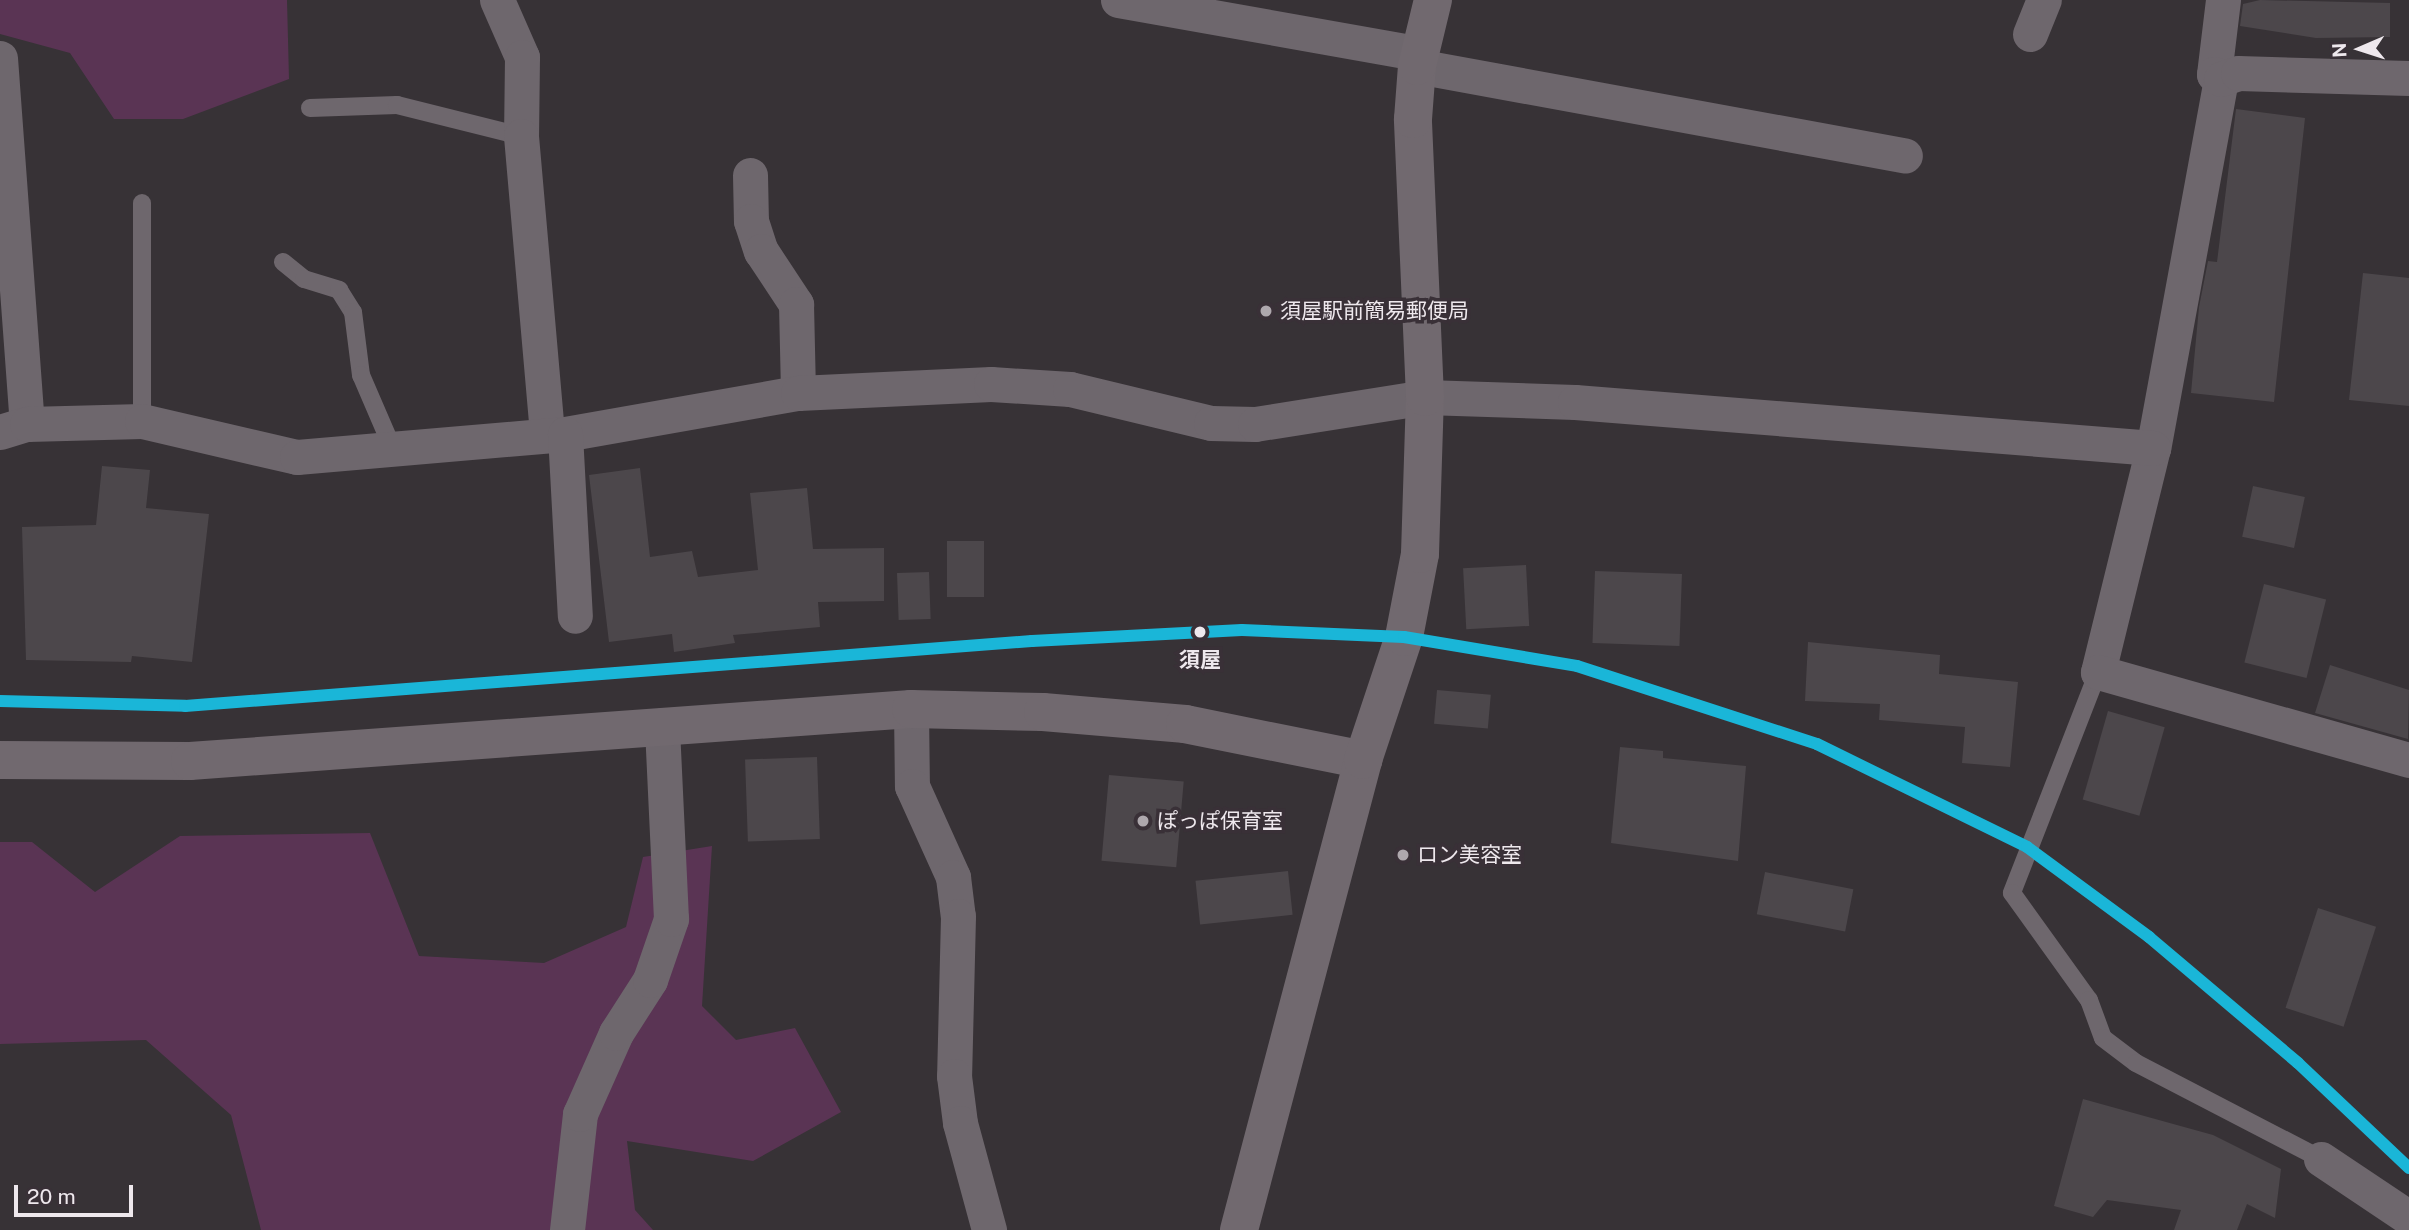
<!DOCTYPE html>
<html>
<head>
<meta charset="utf-8">
<style>
  body { margin:0 }
  #map { position:relative; width:2409px; height:1230px; overflow:hidden; background:#373236; font-family:"Public Sans","Noto Sans JP",sans-serif }
  div>[style] { position:absolute }
  .green>* { inset:0; background:#5a3454 }
  .building>* { inset:0; background:#4c474b; transform-origin:0 0 }
  .lane>* { height:18px; margin:-9px; padding:0 9px; transform-origin:9px; border-radius:9px; background:#6e676d }
  .street>* { height:35px; margin:-17.5px; padding:0 17.5px; transform-origin:17.5px; border-radius:17.5px; background:#6e676d }
  .secondary>* { height:38px; margin:-19px; padding:0 19px; transform-origin:19px; border-radius:19px; background:#71696f }
  .rail-1>* { height:12px; margin:-6px; padding:0 6px; transform-origin:6px; border-radius:6px; background:#1ab6d8 }
  .dots>* { width:19px; height:19px; translate:-50% -50%; box-sizing:border-box; border:4px solid #393037; border-radius:50% }
  span { translate:-50% -50%; white-space:nowrap; text-align:center; line-height:1.15; -webkit-text-stroke:7px #393037; paint-order:stroke }
  .poi-label { font-size:21px; color:#eee8ed }
  .left { translate:0 -50%; text-align:left }
  .stop-label { font-size:21px; color:#eee8ed; font-weight:700 }
  .north { position:absolute; left:2325px; top:14px; width:70px; height:70px; -webkit-text-stroke:5px #393037; paint-order:stroke; rotate:267deg; font-size:19px; font-weight:700; line-height:28px; text-align:center; color:#eee8ed }
  .north::after { content:''; display:block; margin:auto; width:24px; height:32px; background:#eee8ed; clip-path:polygon(50% 0,100% 100%,50% 72%,0 100%) }
  .scale { position:absolute; left:14px; top:1185px; width:119px; height:32px; box-sizing:border-box; border:4px solid #eee8ed; border-top:0; padding-left:9px; font-size:21px; line-height:24px; white-space:nowrap; color:#eee8ed; -webkit-text-stroke:5px #393037; paint-order:stroke }
</style>
</head>
<body>
<div id="map">
  <div class="green">
    <i style="clip-path:polygon(0 0,287px 0,289px 79px,183px 119px,114px 119px,70px 53px,0 34px)"></i>
    <i style="clip-path:polygon(370px 833px,419px 956px,544px 963px,626px 927px,643px 857px,712px 846px,702px 1006px,736px 1040px,795px 1028px,841px 1112px,753px 1161px,627px 1141px,635px 1210px,653px 1230px,261px 1230px,231px 1115px,146px 1040px,0 1044px,0 842px,32px 842px,95px 892px,180px 836px)"></i>
  </div>
  <div class="building">
    <i style="clip-path:polygon(2260px 0,2390px 3px,2390px 37px,2316px 38px,2240px 26px,2243px 4px)"></i>
    <i style="clip-path:polygon(2236px 109px,2305px 118px,2274px 402px,2191px 393px,2199px 307px,2208px 261px,2217px 262px)"></i>
    <i style="clip-path:polygon(2363px 273px,2409px 278px,2409px 406px,2349px 400px)"></i>
    <i style="clip-path:polygon(102px 466px,150px 470px,146px 508px,209px 514px,192px 662px,132px 656px,131px 662px,26px 660px,22px 527px,96px 525px)"></i>
    <i style="clip-path:polygon(640px 468px,650px 557px,692px 551px,698px 577px,758px 570px,750px 493px,807px 488px,813px 549px,884px 548px,884px 601px,818px 602px,820px 627px,733px 635px,735px 643px,674px 652px,672px 634px,609px 642px,589px 475px)"></i>
    <i style="left:2253px;top:486px;width:53px;height:52px;rotate:12deg"></i>
    <i style="left:947px;top:541px;width:37px;height:56px"></i>
    <i style="left:1526px;top:565px;width:61px;height:63px;rotate:87deg"></i>
    <i style="left:1595px;top:571px;width:87px;height:72px;rotate:2deg"></i>
    <i style="left:929px;top:572px;width:47px;height:32px;rotate:88deg"></i>
    <i style="left:2264px;top:584px;width:64px;height:81px;rotate:14deg"></i>
    <i style="clip-path:polygon(1808px 642px,1940px 655px,1939px 674px,2018px 682px,2010px 767px,1962px 763px,1965px 727px,1879px 720px,1880px 704px,1805px 701px)"></i>
    <i style="clip-path:polygon(2330px 665px,2409px 690px,2408px 739px,2315px 713px)"></i>
    <i style="left:1437px;top:690px;width:54px;height:34px;rotate:5deg"></i>
    <i style="left:2108px;top:711px;width:59px;height:92px;rotate:16deg"></i>
    <i style="clip-path:polygon(1620px 747px,1663px 751px,1663px 758px,1746px 766px,1738px 861px,1611px 843px)"></i>
    <i style="left:817px;top:757px;width:82px;height:72px;rotate:88deg"></i>
    <i style="left:1109px;top:775px;width:75px;height:86px;rotate:5deg"></i>
    <i style="left:1288px;top:871px;width:44px;height:93px;rotate:84deg"></i>
    <i style="left:1765px;top:872px;width:90px;height:43px;rotate:11deg"></i>
    <i style="left:2318px;top:908px;width:61px;height:105px;rotate:18deg"></i>
    <i style="clip-path:polygon(2083px 1099px,2213px 1135px,2281px 1169px,2275px 1218px,2247px 1204px,2237px 1230px,2174px 1230px,2181px 1210px,2107px 1200px,2093px 1217px,2054px 1206px)"></i>
  </div>
  <div class="lane">
    <i style="left:310px;top:108px;width:87px;rotate:-2deg"></i>
    <i style="left:397px;top:105px;width:128px;rotate:14deg"></i>
    <i style="left:142px;top:203px;width:218px;rotate:90deg"></i>
    <i style="left:283px;top:262px;width:27px;rotate:39deg"></i>
    <i style="left:304px;top:279px;width:37px;rotate:17deg"></i>
    <i style="left:339px;top:290px;width:26px;rotate:58deg"></i>
    <i style="left:353px;top:312px;width:64px;rotate:82.8deg"></i>
    <i style="left:361px;top:375px;width:78px;rotate:66.7deg"></i>
    <i style="left:2098px;top:672px;width:237px;rotate:111.3deg"></i>
    <i style="left:2012px;top:893px;width:132px;rotate:54.3deg"></i>
    <i style="left:2089px;top:1000px;width:40px;rotate:69.8deg"></i>
    <i style="left:2103px;top:1038px;width:41px;rotate:37.1deg"></i>
    <i style="left:2136px;top:1063px;width:208px;rotate:27.4deg"></i>
  </div>
  <div class="street">
    <i style="left:497px;top:0;width:62px;rotate:66.3deg"></i>
    <i style="left:522px;top:57px;width:79px;rotate:90.7deg"></i>
    <i style="left:521px;top:136px;width:300px;rotate:85deg"></i>
    <i style="left:1118px;top:0;width:307px;rotate:10.1deg"></i>
    <i style="left:2223px;top:0;width:75px;rotate:96.9deg"></i>
    <i style="left:2214px;top:74px;width:9px;rotate:36deg"></i>
    <i style="left:2221px;top:79px;width:375px;rotate:100.4deg"></i>
    <i style="left:2153px;top:448px;width:231px;rotate:103.8deg"></i>
    <i style="left:2098px;top:672px;width:323px;rotate:15.8deg"></i>
    <i style="left:2030px;top:34px;width:37px;rotate:-68deg"></i>
    <i style="left:0;top:58px;width:367px;rotate:85.8deg"></i>
    <i style="left:1417px;top:66px;width:496px;rotate:10.4deg"></i>
    <i style="left:2221px;top:79px;width:18px;rotate:-19deg"></i>
    <i style="left:2238px;top:73px;width:171px;rotate:1.7deg"></i>
    <i style="left:750px;top:175px;width:46px;rotate:88.8deg"></i>
    <i style="left:751px;top:221px;width:32px;rotate:72deg"></i>
    <i style="left:761px;top:251px;width:64px;rotate:56.6deg"></i>
    <i style="left:796px;top:304px;width:89px;rotate:88.7deg"></i>
    <i style="left:0;top:432px;width:28px;rotate:-17deg"></i>
    <i style="left:27px;top:424px;width:115px;rotate:-1.5deg"></i>
    <i style="left:142px;top:421px;width:159px;rotate:13.1deg"></i>
    <i style="left:297px;top:457px;width:269px;rotate:-4.9deg"></i>
    <i style="left:565px;top:434px;width:237px;rotate:-10deg"></i>
    <i style="left:798px;top:393px;width:193px;rotate:-2.7deg"></i>
    <i style="left:991px;top:384px;width:79px;rotate:3.6deg"></i>
    <i style="left:1070px;top:389px;width:145px;rotate:13.6deg"></i>
    <i style="left:1211px;top:423px;width:44px;rotate:1.3deg"></i>
    <i style="left:1255px;top:424px;width:172px;rotate:-9deg"></i>
    <i style="left:1425px;top:397px;width:150px;rotate:1.9deg"></i>
    <i style="left:1575px;top:402px;width:580px;rotate:4.55deg"></i>
    <i style="left:565px;top:434px;width:182px;rotate:86.9deg"></i>
    <i style="left:911px;top:709px;width:77px;rotate:89.3deg"></i>
    <i style="left:912px;top:786px;width:100px;rotate:65.7deg"></i>
    <i style="left:953px;top:877px;width:39px;rotate:83deg"></i>
    <i style="left:958px;top:916px;width:160px;rotate:91.4deg"></i>
    <i style="left:954px;top:1076px;width:47px;rotate:82.7deg"></i>
    <i style="left:960px;top:1123px;width:111px;rotate:74.8deg"></i>
    <i style="left:2321px;top:1159px;width:106px;rotate:33.8deg"></i>
    <i style="left:567px;top:1230px;width:117px;rotate:-83.6deg"></i>
    <i style="left:580px;top:1114px;width:89px;rotate:-66deg"></i>
    <i style="left:616px;top:1033px;width:63px;rotate:-57.3deg"></i>
    <i style="left:650px;top:980px;width:65px;rotate:-71deg"></i>
    <i style="left:671px;top:919px;width:194px;rotate:-92.7deg"></i>
  </div>
  <div class="secondary">
    <i style="left:0;top:760px;width:190px;rotate:0.3deg"></i>
    <i style="left:190px;top:761px;width:723px;rotate:-4.13deg"></i>
    <i style="left:911px;top:709px;width:132px;rotate:1.3deg"></i>
    <i style="left:1043px;top:712px;width:143px;rotate:4.8deg"></i>
    <i style="left:1185px;top:724px;width:182px;rotate:11.4deg"></i>
    <i style="left:1239px;top:1230px;width:486px;rotate:-75.2deg"></i>
    <i style="left:1363px;top:760px;width:130px;rotate:-71.6deg"></i>
    <i style="left:1404px;top:637px;width:85px;rotate:-79.1deg"></i>
    <i style="left:1420px;top:554px;width:157px;rotate:-88.2deg"></i>
    <i style="left:1425px;top:397px;width:278px;rotate:-92.5deg"></i>
    <i style="left:1413px;top:119px;width:53px;rotate:-85.7deg"></i>
    <i style="left:1417px;top:66px;width:68px;rotate:-76.4deg"></i>
  </div>
  <div class="rail-1">
    <i style="left:0;top:701px;width:185px;rotate:1.5deg"></i>
    <i style="left:185px;top:706px;width:849px;rotate:-4.39deg"></i>
    <i style="left:1032px;top:641px;width:210px;rotate:-3deg"></i>
    <i style="left:1242px;top:630px;width:162px;rotate:2.5deg"></i>
    <i style="left:1404px;top:637px;width:175px;rotate:9.5deg"></i>
    <i style="left:1577px;top:666px;width:252px;rotate:18deg"></i>
    <i style="left:1817px;top:744px;width:234px;rotate:26.1deg"></i>
    <i style="left:2027px;top:847px;width:152px;rotate:36.4deg"></i>
    <i style="left:2149px;top:937px;width:195px;rotate:40.2deg"></i>
    <i style="left:2298px;top:1063px;width:153px;rotate:43.4deg"></i>
  </div>
  <div class="dots">
    <i style="left:1266px;top:311px;background:#aea8ad"></i>
    <i style="left:1200px;top:632px;background:#eee8ed"></i>
    <i style="left:1143px;top:821px;background:#aea8ad"></i>
    <i style="left:1403px;top:855px;background:#aea8ad"></i>
  </div>
  <div class="poi-label">
    <span class="left" style="left:1280px;top:311px">須屋駅前簡易郵便局</span>
    <span class="left" style="left:1157px;top:821px">ぽっぽ保育室</span>
    <span class="left" style="left:1417px;top:855px">ロン美容室</span>
  </div>
  <div class="stop-label">
    <span style="left:1200px;top:660px">須屋</span>
  </div>
  <div class="north">N</div>
  <div class="scale">20 m</div>
</div>
</body>
</html>
